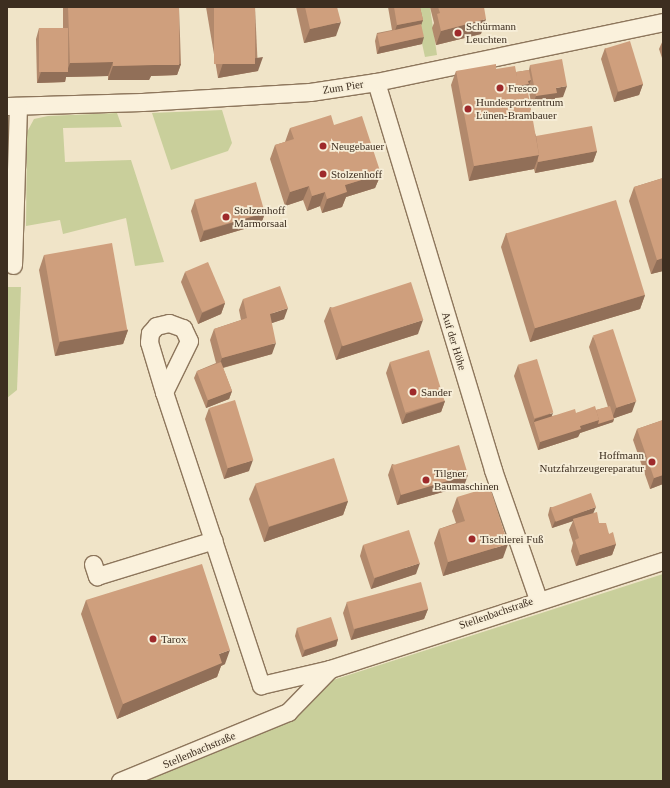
<!DOCTYPE html>
<html>
<head>
<meta charset="utf-8">
<style>
  body { margin:0 }
  #map { position:relative; width:670px; height:788px; overflow:hidden; background:#f0e4c8; font-family:Georgia,serif }
  div>[style] { position:absolute }
  .green>* { inset:0; background:#c9cf9b }
  .roads { filter:drop-shadow(1px 0 #8d765c) drop-shadow(-1px 0 #8d765c) drop-shadow(0 1px #8d765c) drop-shadow(0 -1px #8d765c) }
  .minor>* { height:17px; margin:-8.5px; padding:0 8.5px; transform-origin:8.5px; border-radius:8.5px; background:#faf1dc }
  .wall>* { inset:0; background:#b2896c }
  .shaded-wall>* { inset:0; background:#916f58 }
  .building>* { inset:0; background:#cf9f7d; transform-origin:0 0 }
  .dots>* { width:11px; height:11px; translate:-50% -50%; box-sizing:border-box; border:2px solid #f7eed8; border-radius:50% }
  span { translate:-50% -50%; white-space:nowrap; text-align:center; line-height:1.15; -webkit-text-stroke:3.5px #f7eed8; paint-order:stroke }
  .poi-label { font-size:11px; color:#3d2e20 }
  .left { translate:0 -50%; text-align:left }
  .right { translate:-100% -50%; text-align:right }
  .street-label { font-size:11px; color:#3d2e20 }
  .frame { position:absolute; inset:0; border:8px solid #3d2e20; pointer-events:none }
</style>
</head>
<body>
<div id="map">
  <div class="green">
    <i style="clip-path:polygon(414px 7px,430px 7px,437px 55px,425px 57px)"></i>
    <i style="clip-path:polygon(222px 110px,232px 143px,228px 151px,171px 170px,152px 113px)"></i>
    <i style="clip-path:polygon(117px 113px,122px 127px,63px 128px,65px 162px,131px 160px,164px 262px,135px 266px,126px 218px,63px 234px,60px 220px,26px 226px,27px 132px,34px 119px,48px 116px)"></i>
    <i style="clip-path:polygon(7px 287px,21px 287px,17px 390px,7px 398px)"></i>
    <i style="clip-path:polygon(663px 574px,663px 781px,126px 781px,278px 723px,333px 680px)"></i>
  </div>
  <div class="roads">
    <div class="minor">
      <i style="left:376px;top:82px;width:405px;rotate:73.2deg"></i>
      <i style="left:493px;top:470px;width:137px;rotate:70.8deg"></i>
      <i style="left:7px;top:106px;width:135px;rotate:-1.7deg"></i>
      <i style="left:142px;top:102px;width:168px;rotate:-3.4deg"></i>
      <i style="left:310px;top:92px;width:67px;rotate:-8.6deg"></i>
      <i style="left:376px;top:82px;width:293px;rotate:-11.8deg"></i>
      <i style="left:13px;top:265px;width:159px;rotate:-88.2deg"></i>
      <i style="left:164px;top:392px;width:52px;rotate:-106.7deg"></i>
      <i style="left:149px;top:342px;width:9px;rotate:-84deg"></i>
      <i style="left:150px;top:333px;width:9px;rotate:-49deg"></i>
      <i style="left:156px;top:326px;width:13px;rotate:-13deg"></i>
      <i style="left:169px;top:323px;width:15px;rotate:20deg"></i>
      <i style="left:183px;top:328px;width:14px;rotate:65deg"></i>
      <i style="left:189px;top:341px;width:57px;rotate:116.1deg"></i>
      <i style="left:164px;top:392px;width:309px;rotate:71.7deg"></i>
      <i style="left:261px;top:685px;width:71px;rotate:-13.1deg"></i>
      <i style="left:330px;top:669px;width:350px;rotate:-18deg"></i>
      <i style="left:93px;top:564px;width:13px;rotate:72deg"></i>
      <i style="left:97px;top:576px;width:122px;rotate:-17.1deg"></i>
      <i style="left:120px;top:781px;width:182px;rotate:-22.3deg"></i>
      <i style="left:288px;top:712px;width:60px;rotate:-45.7deg"></i>
    </div>
  </div>
  <div class="wall">
    <i style="clip-path:polygon(63px 7px,179px 7px,181px 64px,177px 75px,151px 76px,149px 80px,108px 80px,108px 76px,66px 77px,65px 82px,37px 83px,36px 39px,39px 28px,63px 28px)"></i>
    <i style="clip-path:polygon(206px 7px,255px 7px,258px 71px,218px 78px)"></i>
    <i style="clip-path:polygon(296px 7px,337px 7px,336px 36px,304px 43px)"></i>
    <i style="clip-path:polygon(388px 7px,420px 7px,423px 20px,421px 24px,422px 44px,377px 54px,375px 41px,377px 33px,392px 30px)"></i>
    <i style="clip-path:polygon(430px 7px,484px 7px,481px 34px,436px 45px,432px 28px,434px 23px)"></i>
    <i style="clip-path:polygon(663px 40px,663px 61px,659px 49px)"></i>
    <i style="clip-path:polygon(605px 48px,643px 84px,639px 95px,614px 102px,601px 59px)"></i>
    <i style="clip-path:polygon(530px 65px,563px 97px,555px 98px,553px 103px,532px 107px,528px 87px,527px 88px,526px 91px,520px 92px,536px 136px,597px 151px,593px 162px,535px 173px,534px 169px,469px 181px,451px 85px,456px 71px,496px 69px,516px 72px,529px 70px)"></i>
    <i style="clip-path:polygon(334px 125px,381px 174px,375px 188px,346px 197px,342px 207px,322px 213px,320px 206px,307px 211px,303px 200px,285px 206px,270px 159px,275px 145px,285px 142px,290px 128px)"></i>
    <i style="clip-path:polygon(663px 178px,663px 271px,651px 274px,629px 201px,634px 187px)"></i>
    <i style="clip-path:polygon(195px 200px,265px 213px,261px 224px,200px 242px,191px 211px)"></i>
    <i style="clip-path:polygon(506px 233px,645px 295px,640px 309px,530px 342px,501px 247px)"></i>
    <i style="clip-path:polygon(44px 255px,128px 330px,123px 344px,55px 356px,39px 270px)"></i>
    <i style="clip-path:polygon(185px 272px,225px 303px,221px 314px,198px 324px,181px 282px)"></i>
    <i style="clip-path:polygon(243px 299px,284px 319px,272px 323px,272px 354px,223px 368px,232px 391px,229px 399px,206px 408px,194px 378px,197px 371px,216px 363px,210px 340px,214px 329px,241px 320px,239px 310px)"></i>
    <i style="clip-path:polygon(330px 307px,418px 334px,336px 360px,324px 321px)"></i>
    <i style="clip-path:polygon(593px 336px,632px 412px,614px 418px,613px 422px,580px 433px,578px 437px,538px 450px,514px 376px,518px 365px,552px 416px,576px 413px,596px 410px,608px 407px,589px 347px)"></i>
    <i style="clip-path:polygon(390px 362px,445px 401px,441px 412px,402px 424px,386px 373px)"></i>
    <i style="clip-path:polygon(209px 408px,249px 471px,224px 479px,205px 419px)"></i>
    <i style="clip-path:polygon(663px 420px,663px 484px,650px 489px,633px 440px,637px 429px)"></i>
    <i style="clip-path:polygon(392px 464px,464px 486px,397px 505px,388px 475px)"></i>
    <i style="clip-path:polygon(255px 485px,348px 501px,343px 515px,264px 542px,249px 499px)"></i>
    <i style="clip-path:polygon(457px 497px,503px 558px,443px 576px,434px 543px,439px 529px,456px 523px,452px 511px)"></i>
    <i style="clip-path:polygon(550px 507px,593px 513px,599px 523px,609px 534px,616px 544px,612px 555px,576px 566px,571px 551px,573px 543px,569px 530px,573px 521px,552px 528px,548px 515px)"></i>
    <i style="clip-path:polygon(363px 545px,416px 574px,371px 589px,360px 556px)"></i>
    <i style="clip-path:polygon(86px 600px,225px 664px,221px 666px,217px 677px,117px 719px,81px 614px)"></i>
    <i style="clip-path:polygon(347px 602px,428px 609px,424px 619px,351px 640px,343px 613px)"></i>
    <i style="clip-path:polygon(297px 628px,338px 639px,336px 646px,302px 657px,295px 636px)"></i>
  </div>
  <div class="shaded-wall">
    <i style="clip-path:polygon(486px 19px,481px 34px,436px 45px,441px 31px)"></i>
    <i style="clip-path:polygon(423px 20px,419px 31px,393px 36px,397px 25px)"></i>
    <i style="clip-path:polygon(341px 22px,336px 36px,304px 43px,310px 29px)"></i>
    <i style="clip-path:polygon(424px 37px,422px 44px,377px 54px,380px 46px)"></i>
    <i style="clip-path:polygon(263px 57px,258px 71px,218px 78px,223px 63px)"></i>
    <i style="clip-path:polygon(113px 62px,108px 76px,66px 77px,65px 82px,37px 83px,41px 72px,67px 71px,70px 63px)"></i>
    <i style="clip-path:polygon(181px 64px,177px 75px,151px 76px,149px 80px,108px 80px,113px 66px)"></i>
    <i style="clip-path:polygon(531px 80px,528px 87px,527px 88px,526px 91px,512px 94px,515px 86px)"></i>
    <i style="clip-path:polygon(643px 84px,639px 95px,614px 102px,618px 91px)"></i>
    <i style="clip-path:polygon(567px 86px,563px 97px,555px 98px,553px 103px,532px 107px,536px 96px,556px 88px)"></i>
    <i style="clip-path:polygon(597px 151px,593px 162px,535px 173px,538px 162px)"></i>
    <i style="clip-path:polygon(539px 155px,534px 169px,469px 181px,474px 166px)"></i>
    <i style="clip-path:polygon(381px 174px,375px 188px,346px 197px,342px 207px,322px 213px,327px 199px,345px 185px)"></i>
    <i style="clip-path:polygon(309px 186px,303px 200px,285px 206px,290px 192px)"></i>
    <i style="clip-path:polygon(325px 192px,320px 206px,307px 211px,312px 196px)"></i>
    <i style="clip-path:polygon(265px 213px,261px 224px,200px 242px,204px 231px)"></i>
    <i style="clip-path:polygon(663px 258px,663px 271px,651px 274px,657px 260px)"></i>
    <i style="clip-path:polygon(645px 295px,640px 309px,530px 342px,535px 328px)"></i>
    <i style="clip-path:polygon(225px 303px,221px 314px,198px 324px,202px 313px)"></i>
    <i style="clip-path:polygon(288px 308px,284px 319px,266px 325px,270px 314px)"></i>
    <i style="clip-path:polygon(423px 320px,418px 334px,336px 360px,342px 345px)"></i>
    <i style="clip-path:polygon(128px 330px,123px 344px,55px 356px,60px 342px)"></i>
    <i style="clip-path:polygon(276px 343px,272px 354px,218px 369px,222px 358px)"></i>
    <i style="clip-path:polygon(232px 391px,229px 399px,206px 408px,208px 400px)"></i>
    <i style="clip-path:polygon(445px 401px,441px 412px,402px 424px,406px 414px)"></i>
    <i style="clip-path:polygon(636px 401px,632px 412px,612px 419px,616px 408px)"></i>
    <i style="clip-path:polygon(553px 413px,549px 423px,534px 422px,531px 429px,535px 419px)"></i>
    <i style="clip-path:polygon(614px 419px,613px 422px,580px 433px,578px 437px,538px 450px,540px 442px,580px 426px,599px 420px)"></i>
    <i style="clip-path:polygon(253px 460px,249px 471px,224px 479px,228px 468px)"></i>
    <i style="clip-path:polygon(468px 475px,464px 486px,397px 505px,401px 494px)"></i>
    <i style="clip-path:polygon(663px 475px,663px 484px,650px 489px,654px 478px)"></i>
    <i style="clip-path:polygon(348px 501px,343px 515px,264px 542px,269px 527px)"></i>
    <i style="clip-path:polygon(596px 507px,593px 514px,573px 519px,573px 521px,552px 528px,555px 521px)"></i>
    <i style="clip-path:polygon(508px 544px,503px 558px,443px 576px,448px 562px)"></i>
    <i style="clip-path:polygon(616px 544px,612px 555px,576px 566px,580px 555px)"></i>
    <i style="clip-path:polygon(420px 563px,416px 574px,371px 589px,375px 578px)"></i>
    <i style="clip-path:polygon(428px 609px,424px 619px,351px 640px,355px 629px)"></i>
    <i style="clip-path:polygon(338px 639px,336px 646px,302px 657px,305px 650px)"></i>
    <i style="clip-path:polygon(230px 650px,225px 664px,221px 666px,217px 677px,117px 719px,123px 704px,219px 654px)"></i>
  </div>
  <div class="building">
    <i style="clip-path:polygon(68px 7px,153px 7px,155px 65px,113px 66px,113px 62px,70px 63px)"></i>
    <i style="left:153px;top:7px;width:26px;height:58px"></i>
    <i style="left:214px;top:7px;width:41px;height:57px"></i>
    <i style="clip-path:polygon(305px 7px,337px 7px,341px 22px,310px 29px)"></i>
    <i style="clip-path:polygon(394px 7px,420px 7px,423px 20px,397px 25px)"></i>
    <i style="clip-path:polygon(438px 7px,484px 7px,486px 19px,441px 31px,437px 14px,440px 13px)"></i>
    <i style="left:421px;top:24px;width:13px;height:45px;rotate:77deg"></i>
    <i style="left:39px;top:28px;width:29px;height:44px"></i>
    <i style="left:630px;top:41px;width:45px;height:26px;rotate:73deg"></i>
    <i style="clip-path:polygon(562px 59px,567px 86px,556px 88px,557px 93px,536px 96px,530px 65px)"></i>
    <i style="clip-path:polygon(496px 64px,496px 69px,515px 66px,520px 93px,528px 92px,539px 155px,474px 166px,456px 71px)"></i>
    <i style="clip-path:polygon(529px 70px,531px 80px,528px 81px,529px 84px,518px 86px,516px 72px)"></i>
    <i style="clip-path:polygon(331px 115px,334px 125px,362px 116px,381px 174px,345px 185px,347px 192px,327px 199px,325px 192px,312px 196px,309px 186px,290px 192px,275px 145px,294px 139px,290px 128px)"></i>
    <i style="clip-path:polygon(592px 126px,597px 151px,538px 162px,538px 158px,539px 155px,536px 136px)"></i>
    <i style="clip-path:polygon(663px 178px,663px 258px,657px 260px,634px 187px)"></i>
    <i style="left:256px;top:182px;width:32px;height:64px;rotate:74deg"></i>
    <i style="left:616px;top:200px;width:99px;height:115px;rotate:73deg"></i>
    <i style="left:112px;top:243px;width:88px;height:69px;rotate:80deg"></i>
    <i style="left:208px;top:262px;width:44px;height:25px;rotate:67deg"></i>
    <i style="left:411px;top:282px;width:40px;height:85px;rotate:72deg"></i>
    <i style="clip-path:polygon(280px 286px,288px 308px,270px 314px,276px 343px,222px 358px,214px 329px,247px 318px,243px 299px)"></i>
    <i style="left:613px;top:329px;width:76px;height:21px;rotate:72deg"></i>
    <i style="left:429px;top:350px;width:53px;height:41px;rotate:73deg"></i>
    <i style="left:537px;top:359px;width:56px;height:20px;rotate:73deg"></i>
    <i style="left:221px;top:362px;width:31px;height:26px;rotate:69deg"></i>
    <i style="left:235px;top:400px;width:63px;height:27px;rotate:73deg"></i>
    <i style="clip-path:polygon(595px 406px,599px 420px,580px 426px,581px 429px,540px 442px,534px 422px,575px 409px,576px 413px)"></i>
    <i style="clip-path:polygon(610px 406px,614px 419px,598px 424px,599px 420px,596px 410px)"></i>
    <i style="clip-path:polygon(663px 420px,663px 475px,654px 478px,637px 429px)"></i>
    <i style="left:459px;top:445px;width:31px;height:70px;rotate:73deg"></i>
    <i style="left:334px;top:458px;width:45px;height:83px;rotate:72deg"></i>
    <i style="clip-path:polygon(490px 487px,508px 544px,448px 562px,439px 529px,465px 521px,457px 497px)"></i>
    <i style="left:591px;top:493px;width:15px;height:43px;rotate:70deg"></i>
    <i style="clip-path:polygon(597px 512px,599px 523px,606px 523px,609px 534px,613px 532px,616px 544px,580px 555px,575px 540px,579px 538px,573px 519px)"></i>
    <i style="left:409px;top:530px;width:35px;height:48px;rotate:72deg"></i>
    <i style="clip-path:polygon(202px 564px,230px 650px,219px 654px,222px 663px,123px 704px,86px 600px)"></i>
    <i style="left:421px;top:582px;width:28px;height:77px;rotate:75deg"></i>
    <i style="left:331px;top:617px;width:23px;height:36px;rotate:72deg"></i>
  </div>
  <div class="dots">
    <i style="left:458px;top:33px;background:#9e2a2b"></i>
    <i style="left:500px;top:88px;background:#9e2a2b"></i>
    <i style="left:468px;top:109px;background:#9e2a2b"></i>
    <i style="left:323px;top:146px;background:#9e2a2b"></i>
    <i style="left:323px;top:174px;background:#9e2a2b"></i>
    <i style="left:226px;top:217px;background:#9e2a2b"></i>
    <i style="left:413px;top:392px;background:#9e2a2b"></i>
    <i style="left:652px;top:462px;background:#9e2a2b"></i>
    <i style="left:426px;top:480px;background:#9e2a2b"></i>
    <i style="left:472px;top:539px;background:#9e2a2b"></i>
    <i style="left:153px;top:639px;background:#9e2a2b"></i>
  </div>
  <div class="poi-label">
    <span class="left" style="left:466px;top:33px">Schürmann<br>Leuchten</span>
    <span class="left" style="left:508px;top:88px">Fresco</span>
    <span class="left" style="left:476px;top:109px">Hundesportzentrum<br>Lünen-Brambauer</span>
    <span class="left" style="left:331px;top:146px">Neugebauer</span>
    <span class="left" style="left:331px;top:174px">Stolzenhoff</span>
    <span class="left" style="left:234px;top:217px">Stolzenhoff<br>Marmorsaal</span>
    <span class="left" style="left:421px;top:392px">Sander</span>
    <span class="right" style="left:644px;top:462px">Hoffmann<br>Nutzfahrzeugereparatur</span>
    <span class="left" style="left:434px;top:480px">Tilgner<br>Baumaschinen</span>
    <span class="left" style="left:480px;top:539px">Tischlerei Fuß</span>
    <span class="left" style="left:161px;top:639px">Tarox</span>
  </div>
  <div class="street-label">
    <span style="left:343px;top:87px;rotate:-9deg">Zum Pier</span>
    <span style="left:454px;top:341px;rotate:73deg">Auf der Höhe</span>
    <span style="left:496px;top:613px;rotate:-19deg">Stellenbachstraße</span>
    <span style="left:199px;top:750px;rotate:-23deg">Stellenbachstraße</span>
  </div>
  <div class="frame"></div>
</div>
</body>
</html>
